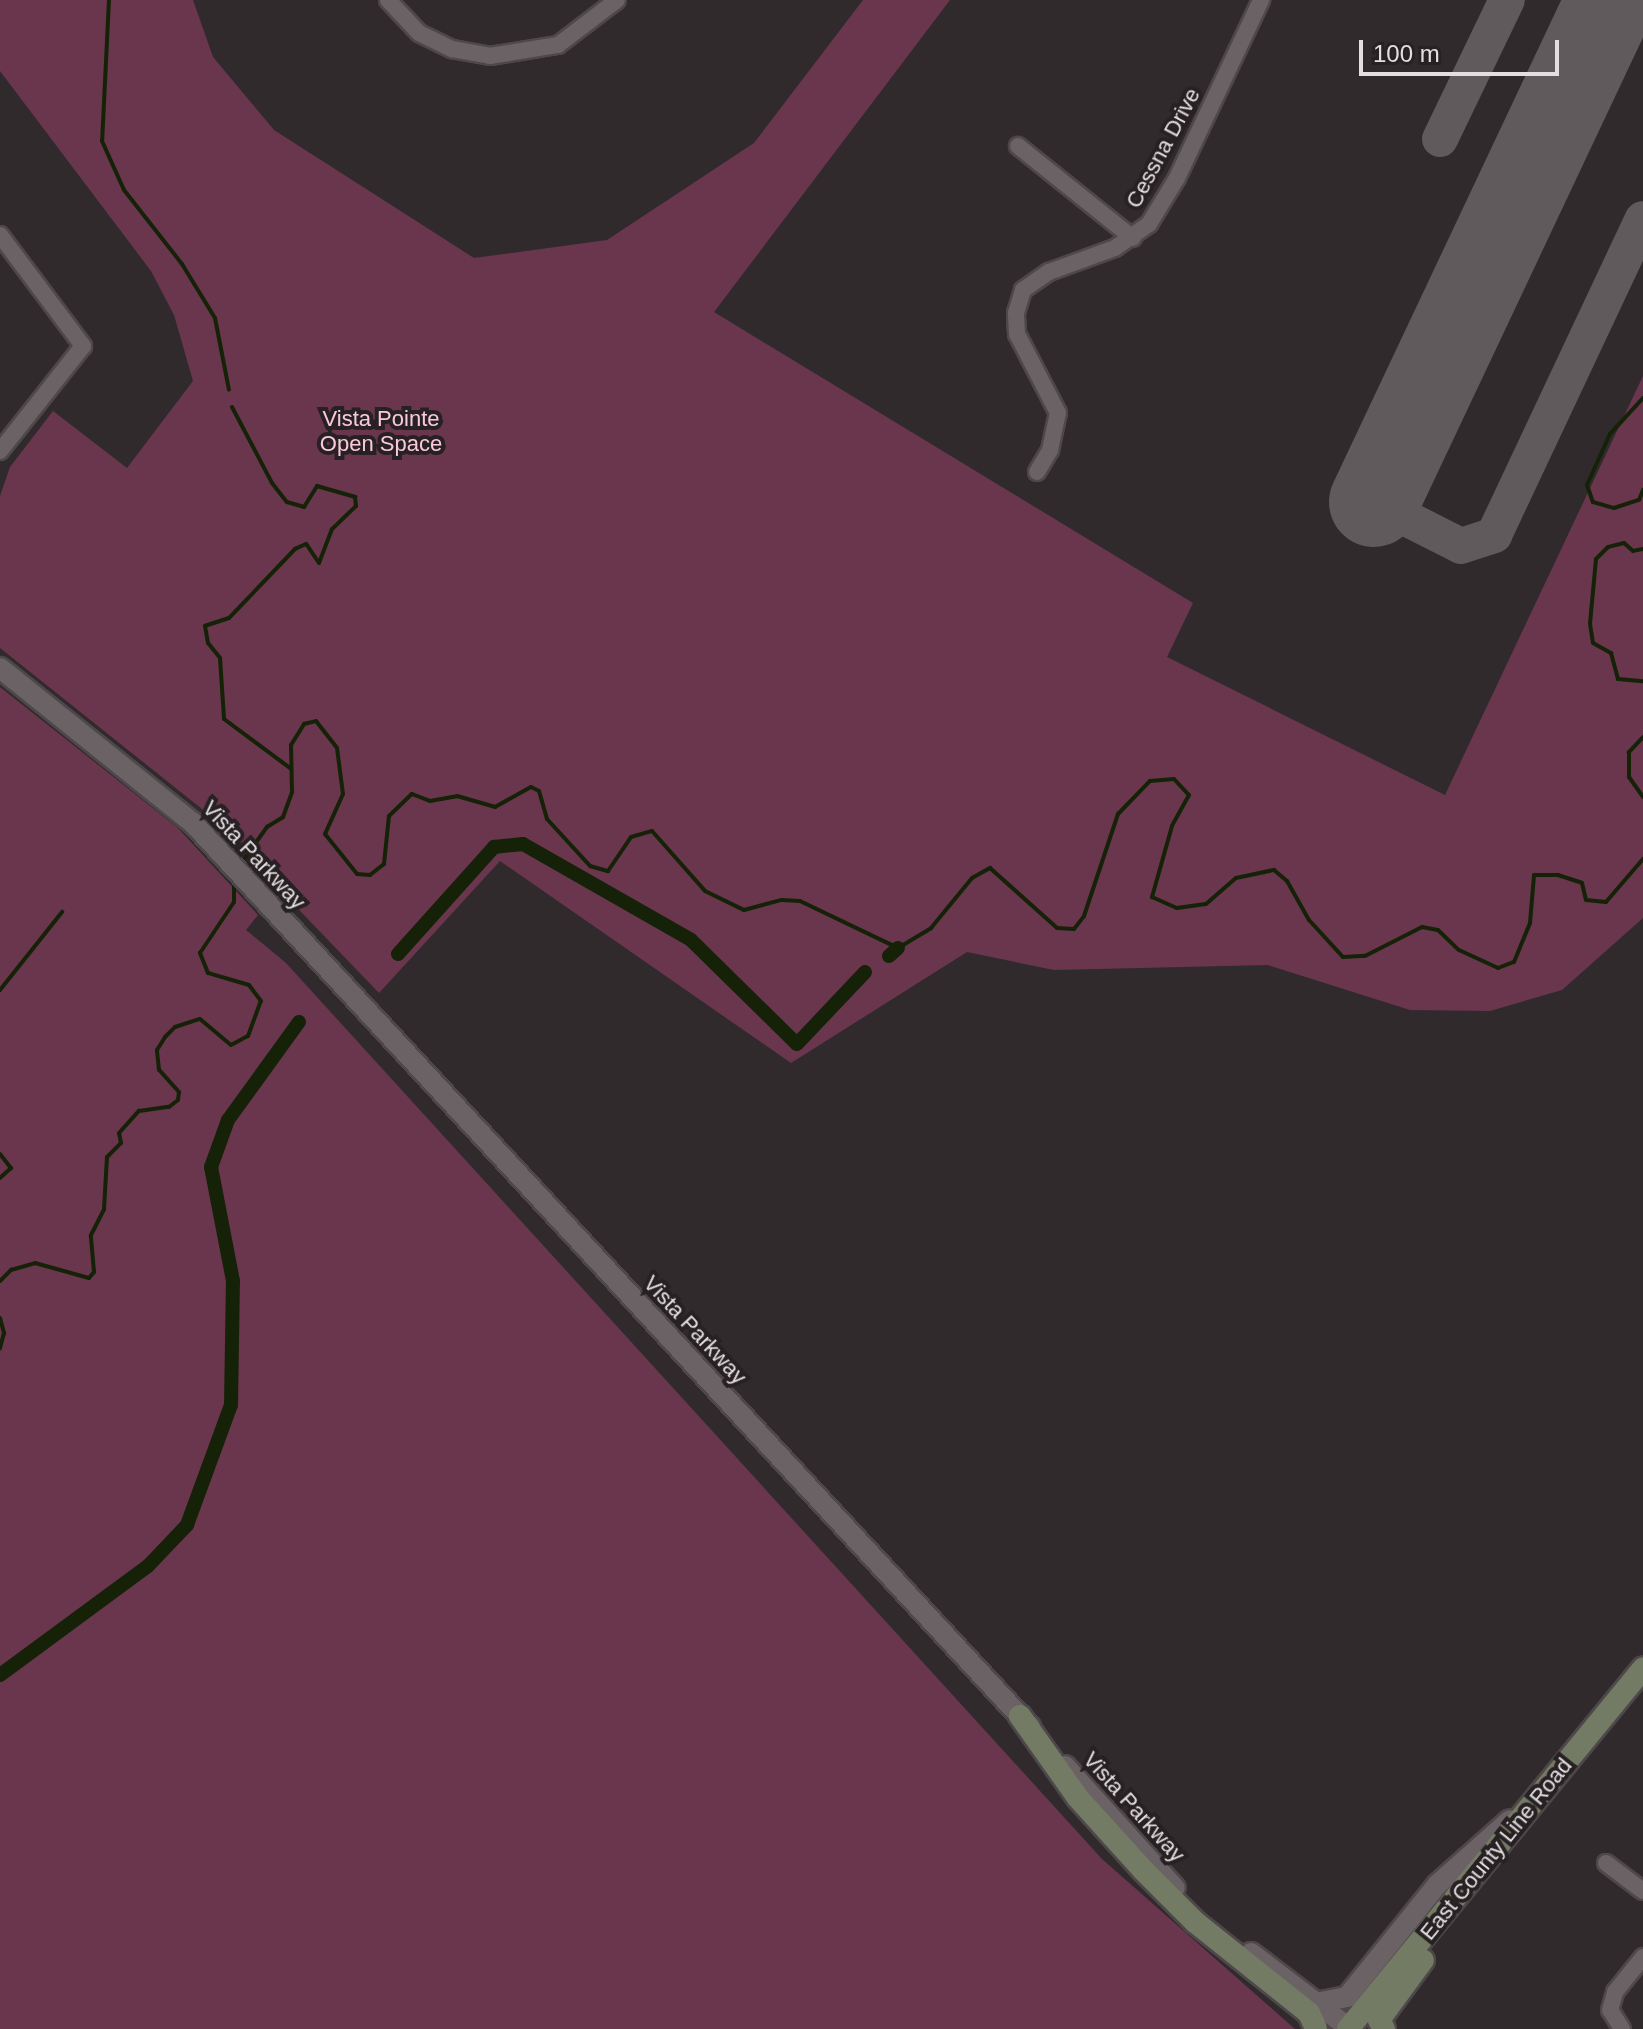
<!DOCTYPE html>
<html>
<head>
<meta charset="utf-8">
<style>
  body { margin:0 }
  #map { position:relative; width:1643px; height:2029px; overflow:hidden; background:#312a2d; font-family:Helvetica,sans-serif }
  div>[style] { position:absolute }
  .green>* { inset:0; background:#6a364d }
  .stream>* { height:4px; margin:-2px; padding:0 2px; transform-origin:2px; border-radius:2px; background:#152207 }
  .canal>* { height:14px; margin:-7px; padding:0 7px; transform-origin:7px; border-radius:7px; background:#152207 }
  .taxiway>* { height:36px; margin:-18px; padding:0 18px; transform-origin:18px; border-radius:18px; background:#605a5c }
  .runway>* { height:90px; margin:-45px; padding:0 45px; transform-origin:45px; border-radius:45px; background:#605a5c }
  .roads { filter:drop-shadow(2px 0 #4e484a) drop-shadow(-2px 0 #4e484a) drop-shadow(0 2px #4e484a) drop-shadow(0 -2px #4e484a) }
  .minor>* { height:16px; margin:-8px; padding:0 8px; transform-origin:8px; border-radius:8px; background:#6a6265 }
  .tertiary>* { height:20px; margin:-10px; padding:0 10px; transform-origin:10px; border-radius:10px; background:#6a6265 }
  .secondary>* { height:22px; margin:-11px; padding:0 11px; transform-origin:11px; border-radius:11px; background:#747b64 }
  span { translate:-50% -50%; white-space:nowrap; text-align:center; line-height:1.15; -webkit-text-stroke:8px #272123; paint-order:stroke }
  .street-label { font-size:22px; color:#e3dee0 }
  .park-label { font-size:22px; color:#fac8db }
  .scale { position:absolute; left:1359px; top:40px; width:200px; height:36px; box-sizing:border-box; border:4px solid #e3dee0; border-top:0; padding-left:10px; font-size:24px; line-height:28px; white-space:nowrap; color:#e3dee0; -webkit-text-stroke:6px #272123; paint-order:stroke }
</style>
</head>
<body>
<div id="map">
  <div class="green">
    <i style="clip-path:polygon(0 0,193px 0,213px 57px,274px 130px,474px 258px,607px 240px,754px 143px,863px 0,950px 0,714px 312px,1193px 603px,1167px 657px,1445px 795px,1643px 376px,1643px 918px,1562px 990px,1490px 1011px,1410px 1010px,1268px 965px,1054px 970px,967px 952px,791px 1063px,500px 861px,379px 993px,202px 809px,0 648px,0 496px,10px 467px,53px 411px,127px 468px,193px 381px,174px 315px,151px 271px,0 71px)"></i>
    <i style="clip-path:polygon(0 687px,178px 828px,258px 915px,246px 930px,286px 963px,1102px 1859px,1295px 2029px,0 2029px)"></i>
  </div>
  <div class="stream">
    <i style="left:109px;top:0;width:141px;rotate:92.8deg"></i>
    <i style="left:102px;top:141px;width:54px;rotate:65.8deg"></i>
    <i style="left:124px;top:190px;width:94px;rotate:51.9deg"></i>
    <i style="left:182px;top:264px;width:63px;rotate:58.6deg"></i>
    <i style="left:215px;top:318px;width:73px;rotate:79deg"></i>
    <i style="left:1643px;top:398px;width:49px;rotate:132.5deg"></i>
    <i style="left:1610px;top:434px;width:56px;rotate:114.3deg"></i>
    <i style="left:1587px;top:485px;width:18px;rotate:71deg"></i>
    <i style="left:1593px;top:502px;width:22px;rotate:16deg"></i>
    <i style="left:1614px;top:508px;width:26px;rotate:-18deg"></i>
    <i style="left:1639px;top:500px;width:11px;rotate:-68deg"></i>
    <i style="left:232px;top:407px;width:86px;rotate:62.2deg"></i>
    <i style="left:272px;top:483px;width:24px;rotate:52deg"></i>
    <i style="left:287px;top:502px;width:18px;rotate:16deg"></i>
    <i style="left:304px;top:507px;width:25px;rotate:-58deg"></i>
    <i style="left:317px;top:486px;width:40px;rotate:16deg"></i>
    <i style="left:355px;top:497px;width:9px;rotate:84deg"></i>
    <i style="left:356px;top:506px;width:33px;rotate:136deg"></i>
    <i style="left:332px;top:529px;width:36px;rotate:111deg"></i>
    <i style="left:319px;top:563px;width:23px;rotate:-124deg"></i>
    <i style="left:306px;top:544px;width:12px;rotate:156deg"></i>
    <i style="left:295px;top:549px;width:95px;rotate:133.7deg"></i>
    <i style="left:229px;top:618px;width:25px;rotate:162deg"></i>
    <i style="left:205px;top:626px;width:17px;rotate:80deg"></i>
    <i style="left:208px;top:643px;width:19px;rotate:51deg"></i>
    <i style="left:220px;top:658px;width:61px;rotate:86.2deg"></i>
    <i style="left:224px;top:719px;width:82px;rotate:36.6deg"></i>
    <i style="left:1643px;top:549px;width:10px;rotate:169deg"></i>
    <i style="left:1633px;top:551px;width:12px;rotate:-138deg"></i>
    <i style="left:1624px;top:543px;width:16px;rotate:166deg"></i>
    <i style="left:1608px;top:547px;width:17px;rotate:135deg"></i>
    <i style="left:1596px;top:559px;width:65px;rotate:95.3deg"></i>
    <i style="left:1590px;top:624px;width:19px;rotate:81deg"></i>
    <i style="left:1593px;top:643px;width:21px;rotate:29deg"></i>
    <i style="left:1611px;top:653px;width:27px;rotate:75deg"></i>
    <i style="left:1618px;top:679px;width:25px;rotate:5deg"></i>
    <i style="left:1643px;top:737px;width:21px;rotate:133deg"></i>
    <i style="left:1629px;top:752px;width:25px;rotate:90deg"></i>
    <i style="left:1629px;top:777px;width:24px;rotate:55deg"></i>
    <i style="left:240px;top:865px;width:47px;rotate:-54.6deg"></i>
    <i style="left:267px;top:827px;width:19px;rotate:-32deg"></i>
    <i style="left:283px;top:817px;width:27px;rotate:-70deg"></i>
    <i style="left:292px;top:792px;width:47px;rotate:-91.2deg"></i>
    <i style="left:291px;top:745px;width:25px;rotate:-58deg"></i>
    <i style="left:304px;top:724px;width:12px;rotate:-14deg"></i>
    <i style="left:316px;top:721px;width:34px;rotate:52deg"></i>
    <i style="left:337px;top:748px;width:46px;rotate:82.6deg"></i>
    <i style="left:343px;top:794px;width:44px;rotate:114.2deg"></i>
    <i style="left:325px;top:834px;width:51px;rotate:51.3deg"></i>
    <i style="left:357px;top:874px;width:13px;rotate:4deg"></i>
    <i style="left:370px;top:875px;width:18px;rotate:-38deg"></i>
    <i style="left:384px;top:864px;width:48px;rotate:-84.1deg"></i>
    <i style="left:389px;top:816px;width:32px;rotate:-44deg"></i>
    <i style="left:412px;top:794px;width:19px;rotate:21deg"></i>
    <i style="left:430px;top:801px;width:27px;rotate:-10deg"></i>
    <i style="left:457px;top:796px;width:40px;rotate:16deg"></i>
    <i style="left:495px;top:807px;width:41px;rotate:-29.1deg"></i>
    <i style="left:531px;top:787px;width:9px;rotate:27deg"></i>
    <i style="left:539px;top:791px;width:29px;rotate:74deg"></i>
    <i style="left:547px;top:819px;width:64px;rotate:47.5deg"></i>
    <i style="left:590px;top:866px;width:19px;rotate:16deg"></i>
    <i style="left:608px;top:871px;width:41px;rotate:-55.9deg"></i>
    <i style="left:631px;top:837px;width:22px;rotate:-16deg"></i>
    <i style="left:652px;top:831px;width:80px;rotate:48.5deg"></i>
    <i style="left:705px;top:891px;width:43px;rotate:26deg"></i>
    <i style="left:744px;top:910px;width:39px;rotate:-15deg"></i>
    <i style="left:782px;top:900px;width:18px;rotate:3deg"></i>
    <i style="left:800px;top:901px;width:109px;rotate:25.6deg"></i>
    <i style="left:898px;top:948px;width:39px;rotate:-31deg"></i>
    <i style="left:931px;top:928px;width:65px;rotate:-50.6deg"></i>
    <i style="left:972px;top:878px;width:21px;rotate:-29deg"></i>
    <i style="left:990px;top:868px;width:90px;rotate:41.8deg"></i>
    <i style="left:1057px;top:928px;width:17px;rotate:3deg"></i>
    <i style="left:1074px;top:929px;width:16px;rotate:-52deg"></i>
    <i style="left:1084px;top:916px;width:108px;rotate:-71.6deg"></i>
    <i style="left:1118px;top:814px;width:46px;rotate:-45.9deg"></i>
    <i style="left:1150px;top:781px;width:24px;rotate:-5deg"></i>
    <i style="left:1174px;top:779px;width:22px;rotate:47deg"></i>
    <i style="left:1189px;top:795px;width:35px;rotate:119deg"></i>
    <i style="left:1172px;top:826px;width:74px;rotate:105.7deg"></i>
    <i style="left:1152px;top:897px;width:27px;rotate:24deg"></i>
    <i style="left:1177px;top:908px;width:29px;rotate:-8deg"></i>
    <i style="left:1206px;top:904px;width:40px;rotate:-41deg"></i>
    <i style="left:1236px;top:878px;width:39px;rotate:-12deg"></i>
    <i style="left:1274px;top:870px;width:17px;rotate:40deg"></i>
    <i style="left:1287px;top:881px;width:45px;rotate:60.6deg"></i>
    <i style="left:1309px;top:920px;width:50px;rotate:47.4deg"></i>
    <i style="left:1343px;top:957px;width:22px;rotate:-3deg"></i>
    <i style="left:1365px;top:956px;width:64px;rotate:-27deg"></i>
    <i style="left:1422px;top:927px;width:16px;rotate:11deg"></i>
    <i style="left:1438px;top:930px;width:29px;rotate:44deg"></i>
    <i style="left:1459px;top:950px;width:43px;rotate:24.8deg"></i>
    <i style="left:1498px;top:968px;width:17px;rotate:-21deg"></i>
    <i style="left:1514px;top:962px;width:42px;rotate:-67.7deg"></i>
    <i style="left:1530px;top:923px;width:48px;rotate:-85.2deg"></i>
    <i style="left:1534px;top:875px;width:24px"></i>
    <i style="left:1558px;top:875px;width:25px;rotate:18deg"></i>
    <i style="left:1582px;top:883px;width:17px;rotate:77deg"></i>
    <i style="left:1586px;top:900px;width:20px;rotate:6deg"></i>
    <i style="left:1606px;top:902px;width:57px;rotate:-49.3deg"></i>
    <i style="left:0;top:990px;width:100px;rotate:-51.5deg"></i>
    <i style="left:0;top:1154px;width:18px;rotate:52deg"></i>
    <i style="left:11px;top:1168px;width:15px;rotate:138deg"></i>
    <i style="left:0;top:1281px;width:16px;rotate:-45deg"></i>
    <i style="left:11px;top:1270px;width:25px;rotate:-16deg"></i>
    <i style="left:35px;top:1263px;width:56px;rotate:15.5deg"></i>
    <i style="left:89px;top:1278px;width:8px;rotate:-50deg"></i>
    <i style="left:94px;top:1272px;width:37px;rotate:-95deg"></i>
    <i style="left:91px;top:1235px;width:29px;rotate:-63deg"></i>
    <i style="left:104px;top:1209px;width:52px;rotate:-86.7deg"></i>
    <i style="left:107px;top:1157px;width:20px;rotate:-45deg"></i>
    <i style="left:121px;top:1143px;width:10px;rotate:-101deg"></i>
    <i style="left:119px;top:1133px;width:30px;rotate:-48deg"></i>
    <i style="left:139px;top:1111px;width:30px;rotate:-8deg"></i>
    <i style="left:169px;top:1107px;width:11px;rotate:-38deg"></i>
    <i style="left:178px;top:1100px;width:8px;rotate:-83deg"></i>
    <i style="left:179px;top:1092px;width:30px;rotate:-132deg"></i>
    <i style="left:159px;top:1070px;width:20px;rotate:-96deg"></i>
    <i style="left:157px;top:1050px;width:15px;rotate:-58deg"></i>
    <i style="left:165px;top:1037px;width:14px;rotate:-45deg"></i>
    <i style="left:175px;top:1027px;width:26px;rotate:-18deg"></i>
    <i style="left:200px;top:1019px;width:40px;rotate:40deg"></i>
    <i style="left:231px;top:1045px;width:19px;rotate:-28deg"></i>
    <i style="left:248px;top:1036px;width:37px;rotate:-70deg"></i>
    <i style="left:261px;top:1001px;width:20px;rotate:-127deg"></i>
    <i style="left:249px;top:985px;width:43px;rotate:-163.7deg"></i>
    <i style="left:208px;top:973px;width:22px;rotate:-112deg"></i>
    <i style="left:200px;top:953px;width:61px;rotate:-56.3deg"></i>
    <i style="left:234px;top:902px;width:26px;rotate:-90deg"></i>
    <i style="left:0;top:1318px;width:16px;rotate:75deg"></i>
    <i style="left:4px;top:1333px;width:16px;rotate:105deg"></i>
  </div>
  <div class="canal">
    <i style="left:398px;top:954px;width:144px;rotate:-48.1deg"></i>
    <i style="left:494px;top:847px;width:29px;rotate:-6deg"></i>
    <i style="left:523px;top:844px;width:193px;rotate:29.7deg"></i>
    <i style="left:691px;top:940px;width:148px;rotate:44.5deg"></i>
    <i style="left:797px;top:1044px;width:99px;rotate:-46.6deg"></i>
    <i style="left:889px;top:956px;width:12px;rotate:-42deg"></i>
    <i style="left:0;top:1675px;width:184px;rotate:-36.4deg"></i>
    <i style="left:148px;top:1566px;width:57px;rotate:-46.4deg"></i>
    <i style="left:187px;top:1525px;width:128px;rotate:-69.9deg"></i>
    <i style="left:231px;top:1405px;width:124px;rotate:-89.1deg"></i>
    <i style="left:233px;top:1281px;width:116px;rotate:-100.9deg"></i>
    <i style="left:211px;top:1167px;width:50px;rotate:-70.1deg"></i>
    <i style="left:228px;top:1120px;width:121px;rotate:-54.1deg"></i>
  </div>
  <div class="taxiway">
    <i style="left:1440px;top:139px;width:154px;rotate:-64.3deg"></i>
    <i style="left:1374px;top:502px;width:97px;rotate:26.8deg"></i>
    <i style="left:1461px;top:546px;width:35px;rotate:-18deg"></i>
    <i style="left:1494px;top:535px;width:349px;rotate:-64.8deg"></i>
  </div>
  <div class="runway">
    <i style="left:1374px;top:502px;width:555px;rotate:-64.73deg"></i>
  </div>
  <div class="roads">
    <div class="minor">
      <i style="left:388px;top:0;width:45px;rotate:46.8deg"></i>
      <i style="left:419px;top:33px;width:37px;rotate:26deg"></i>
      <i style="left:452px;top:49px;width:39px;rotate:10deg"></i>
      <i style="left:490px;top:56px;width:69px;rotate:-9.2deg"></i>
      <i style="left:558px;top:45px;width:74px;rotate:-37.3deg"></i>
      <i style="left:1018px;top:146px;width:147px;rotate:38.7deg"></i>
      <i style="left:0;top:235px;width:139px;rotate:53.2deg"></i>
      <i style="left:83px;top:346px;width:134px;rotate:128.3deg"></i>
      <i style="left:1037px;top:472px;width:26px;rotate:-59deg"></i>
      <i style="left:1050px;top:450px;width:38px;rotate:-78deg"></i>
      <i style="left:1058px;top:413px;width:89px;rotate:-117.4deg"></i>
      <i style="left:1017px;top:334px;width:21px;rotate:-93deg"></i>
      <i style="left:1016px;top:313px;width:24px;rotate:-73deg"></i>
      <i style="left:1023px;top:290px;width:32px;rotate:-35deg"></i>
      <i style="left:1049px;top:272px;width:70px;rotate:-20deg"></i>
      <i style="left:1115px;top:248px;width:42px;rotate:-35.2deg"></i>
      <i style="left:1149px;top:224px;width:54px;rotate:-58.7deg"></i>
      <i style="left:1177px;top:178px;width:197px;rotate:-64.7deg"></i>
      <i style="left:1606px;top:1863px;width:46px;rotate:37.1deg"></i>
      <i style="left:1622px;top:2029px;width:22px;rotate:-122deg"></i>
      <i style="left:1610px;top:2010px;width:19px;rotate:-74deg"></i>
      <i style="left:1615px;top:1992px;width:45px;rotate:-51.3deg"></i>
    </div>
    <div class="tertiary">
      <i style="left:0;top:668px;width:248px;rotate:38.8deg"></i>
      <i style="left:193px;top:823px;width:1232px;rotate:47.2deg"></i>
      <i style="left:1065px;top:1766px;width:164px;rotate:48deg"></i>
      <i style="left:1251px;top:1953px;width:123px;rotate:37.4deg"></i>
      <i style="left:1316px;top:2003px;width:32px;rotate:-11deg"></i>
      <i style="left:1347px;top:1997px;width:145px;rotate:-51.2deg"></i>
      <i style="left:1438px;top:1884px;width:96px;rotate:-41.6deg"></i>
    </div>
    <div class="secondary">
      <i style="left:1020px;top:1716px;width:100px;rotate:54.7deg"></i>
      <i style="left:1078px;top:1798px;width:97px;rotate:47.9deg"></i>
      <i style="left:1143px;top:1870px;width:74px;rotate:45deg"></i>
      <i style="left:1195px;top:1922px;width:146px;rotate:38.6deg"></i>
      <i style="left:1309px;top:2013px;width:17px;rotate:66deg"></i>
      <i style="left:1348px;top:2029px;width:466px;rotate:-50.7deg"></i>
      <i style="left:1384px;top:2029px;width:10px;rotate:-119deg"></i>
      <i style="left:1379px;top:2020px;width:74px;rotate:-53.7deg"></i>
    </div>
  </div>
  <div class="street-label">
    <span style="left:1163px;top:148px;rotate:-62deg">Cessna Drive</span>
    <span style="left:254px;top:855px;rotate:47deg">Vista Parkway</span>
    <span style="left:695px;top:1330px;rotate:47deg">Vista Parkway</span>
    <span style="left:1134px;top:1807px;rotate:48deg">Vista Parkway</span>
    <span style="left:1496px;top:1849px;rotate:-51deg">East County Line Road</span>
  </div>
  <div class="park-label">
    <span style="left:381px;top:431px">Vista Pointe<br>Open Space</span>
  </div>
  <div class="scale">100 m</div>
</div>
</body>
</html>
